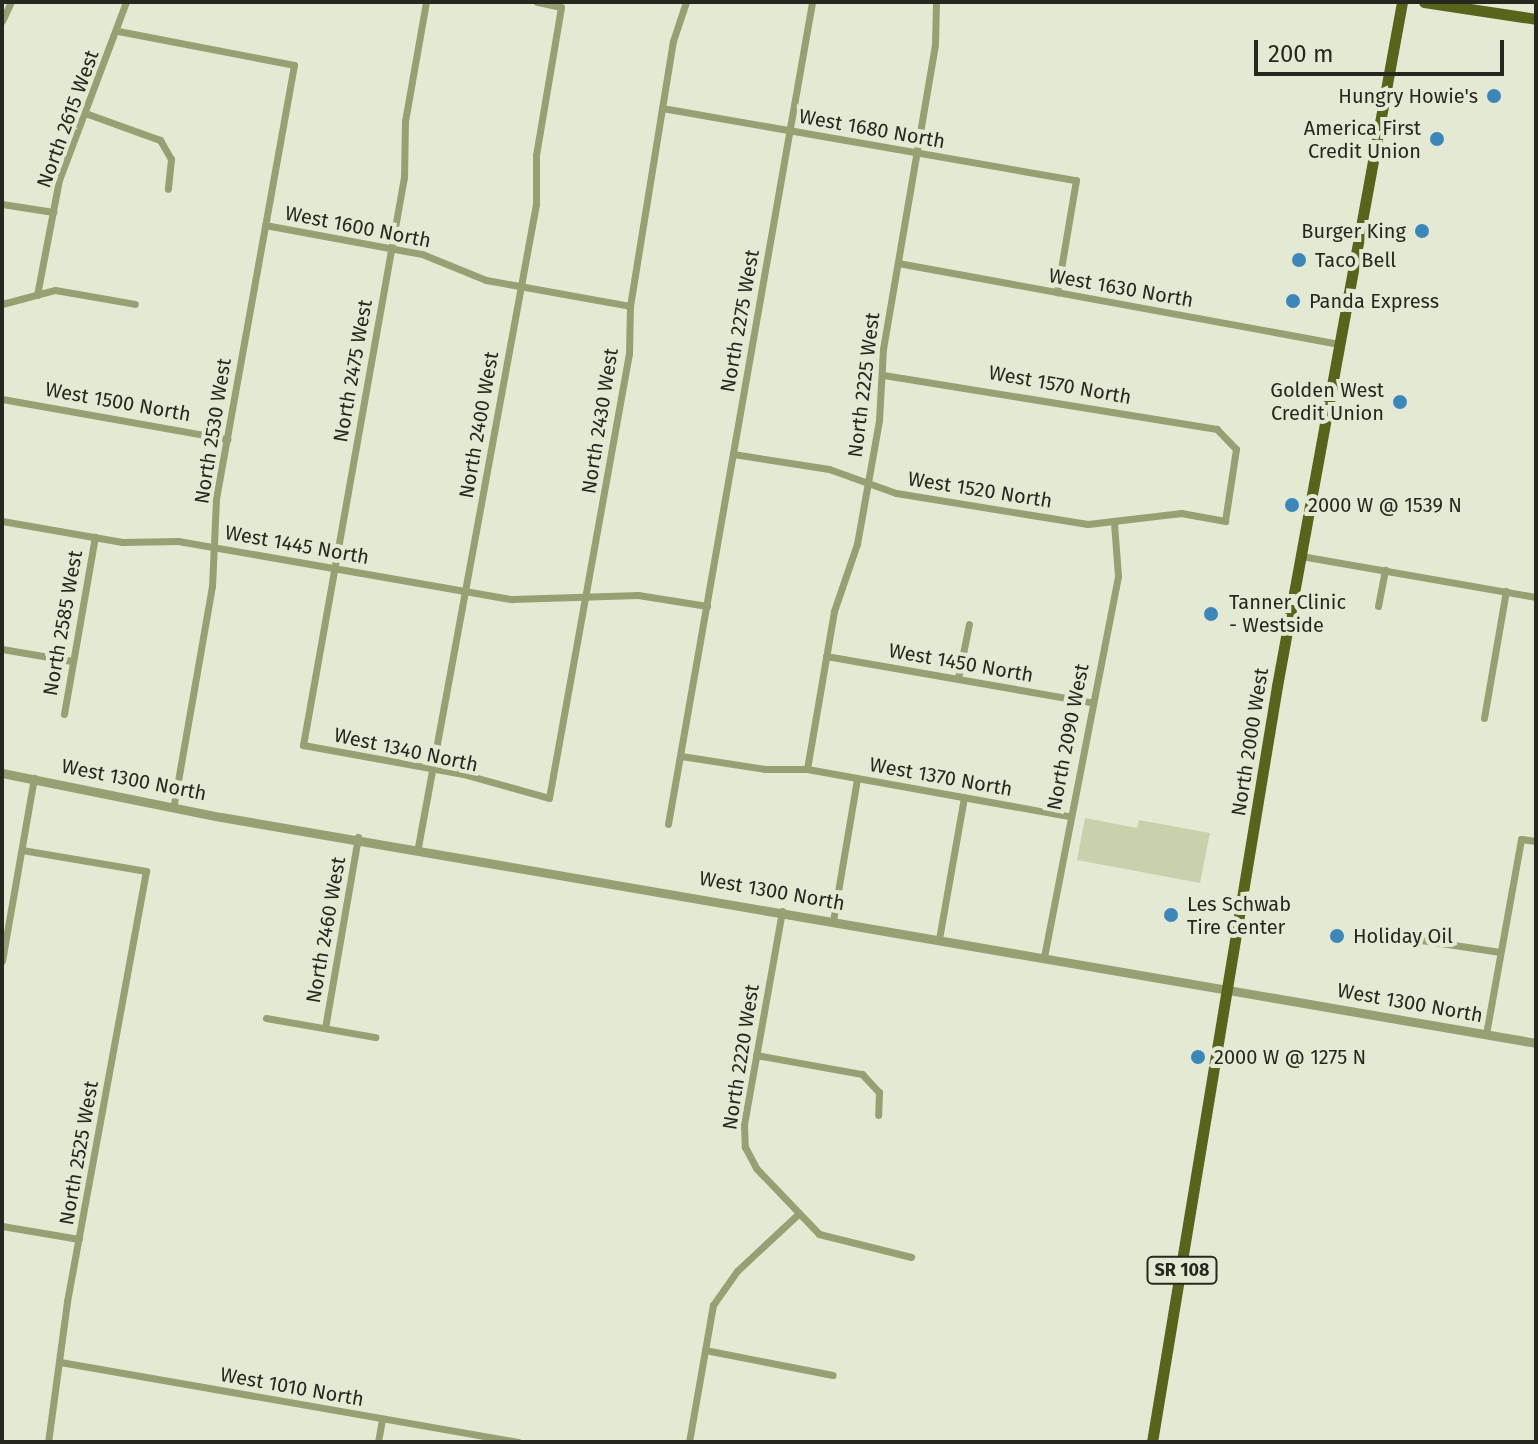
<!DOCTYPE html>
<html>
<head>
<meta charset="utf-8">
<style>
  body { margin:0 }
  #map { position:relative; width:1538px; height:1444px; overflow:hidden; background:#e4e9d4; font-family:"Fira Sans",sans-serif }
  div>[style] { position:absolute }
  .green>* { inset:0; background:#c9d1ac }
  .minor>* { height:7px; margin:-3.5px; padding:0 3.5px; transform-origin:3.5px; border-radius:3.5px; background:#97a073 }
  .tertiary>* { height:9px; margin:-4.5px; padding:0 4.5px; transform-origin:4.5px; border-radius:4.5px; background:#97a073 }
  .primary>* { height:11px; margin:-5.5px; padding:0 5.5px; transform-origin:5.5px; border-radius:5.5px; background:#58631b }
  .dots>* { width:22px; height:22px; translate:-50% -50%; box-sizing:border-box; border:4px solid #e4e9d4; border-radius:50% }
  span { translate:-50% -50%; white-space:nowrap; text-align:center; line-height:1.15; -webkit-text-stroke:8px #e4e9d4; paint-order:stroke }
  .shield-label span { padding:2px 6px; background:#e4e9d4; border:2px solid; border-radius:6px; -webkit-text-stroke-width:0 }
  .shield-label { font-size:18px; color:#262820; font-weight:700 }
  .poi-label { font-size:20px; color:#262820 }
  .right { translate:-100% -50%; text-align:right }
  .left { translate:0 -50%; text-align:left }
  .street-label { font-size:20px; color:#262820 }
  .frame { position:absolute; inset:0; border:4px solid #262820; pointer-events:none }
  .scale { position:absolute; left:1254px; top:40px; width:250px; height:36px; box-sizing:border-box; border:4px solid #262820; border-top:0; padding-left:10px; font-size:24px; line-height:28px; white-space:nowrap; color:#262820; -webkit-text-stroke:6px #e4e9d4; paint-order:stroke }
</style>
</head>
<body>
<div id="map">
  <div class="green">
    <i style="clip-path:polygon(1085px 818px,1137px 828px,1139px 820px,1210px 833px,1200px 883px,1077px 860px)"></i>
  </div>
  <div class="minor">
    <i style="left:426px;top:2px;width:121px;rotate:100deg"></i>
    <i style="left:405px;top:121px;width:56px;rotate:91deg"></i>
    <i style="left:404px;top:177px;width:577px;rotate:100.08deg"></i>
    <i style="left:303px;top:745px;width:163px;rotate:10.3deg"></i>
    <i style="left:463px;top:774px;width:89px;rotate:15.6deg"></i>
    <i style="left:549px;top:798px;width:452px;rotate:-79.8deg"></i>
    <i style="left:629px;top:353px;width:47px;rotate:-88.8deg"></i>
    <i style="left:630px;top:306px;width:268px;rotate:-80.8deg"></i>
    <i style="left:673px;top:41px;width:41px;rotate:-71.6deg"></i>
    <i style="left:2px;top:21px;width:21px;rotate:-65deg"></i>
    <i style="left:118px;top:31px;width:179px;rotate:10.9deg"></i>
    <i style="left:294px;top:65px;width:441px;rotate:100.2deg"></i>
    <i style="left:216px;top:499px;width:87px;rotate:92.6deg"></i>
    <i style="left:212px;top:586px;width:220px;rotate:99.9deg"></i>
    <i style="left:662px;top:108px;width:420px;rotate:9.9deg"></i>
    <i style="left:1076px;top:180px;width:114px;rotate:99.6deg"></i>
    <i style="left:85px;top:113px;width:80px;rotate:19.8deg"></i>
    <i style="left:160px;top:140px;width:22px;rotate:60deg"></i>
    <i style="left:171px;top:159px;width:30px;rotate:96deg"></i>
    <i style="left:2px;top:204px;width:52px;rotate:8.9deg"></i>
    <i style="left:265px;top:225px;width:160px;rotate:10.5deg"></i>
    <i style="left:422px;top:254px;width:69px;rotate:22.1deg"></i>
    <i style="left:486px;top:280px;width:146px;rotate:10.2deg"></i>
    <i style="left:898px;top:263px;width:447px;rotate:10.4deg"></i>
    <i style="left:37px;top:295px;width:117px;rotate:-79.2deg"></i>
    <i style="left:59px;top:180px;width:190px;rotate:-69.4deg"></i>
    <i style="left:2px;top:304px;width:55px;rotate:-14.8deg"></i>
    <i style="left:55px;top:290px;width:81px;rotate:9.9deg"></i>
    <i style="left:2px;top:399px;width:229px;rotate:10.1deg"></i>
    <i style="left:733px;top:454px;width:97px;rotate:8.9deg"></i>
    <i style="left:829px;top:469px;width:71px;rotate:19.7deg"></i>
    <i style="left:896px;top:493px;width:194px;rotate:9.2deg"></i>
    <i style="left:1088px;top:524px;width:94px;rotate:-6.7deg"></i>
    <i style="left:1181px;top:513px;width:45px;rotate:10.3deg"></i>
    <i style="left:1225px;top:521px;width:73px;rotate:-81.3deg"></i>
    <i style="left:1236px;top:449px;width:28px;rotate:-134deg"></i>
    <i style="left:1217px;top:429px;width:338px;rotate:-170.8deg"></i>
    <i style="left:2px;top:521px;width:122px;rotate:9.9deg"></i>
    <i style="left:122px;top:542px;width:56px;rotate:-1deg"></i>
    <i style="left:178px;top:541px;width:339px;rotate:9.9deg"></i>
    <i style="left:512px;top:599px;width:126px;rotate:-1.8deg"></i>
    <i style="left:638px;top:595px;width:70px;rotate:9.1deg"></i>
    <i style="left:1301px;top:556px;width:239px;rotate:9.9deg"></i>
    <i style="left:1378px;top:606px;width:37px;rotate:-79deg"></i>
    <i style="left:2px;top:649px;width:71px;rotate:9.7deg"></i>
    <i style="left:826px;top:656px;width:268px;rotate:9.9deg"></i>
    <i style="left:958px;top:678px;width:55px;rotate:-78.5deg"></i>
    <i style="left:64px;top:714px;width:180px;rotate:-80.1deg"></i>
    <i style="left:1484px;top:718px;width:129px;rotate:-80.2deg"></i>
    <i style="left:681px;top:756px;width:85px;rotate:8.8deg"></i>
    <i style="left:765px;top:769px;width:42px"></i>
    <i style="left:807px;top:769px;width:266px;rotate:10.2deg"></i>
    <i style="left:807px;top:769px;width:160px;rotate:-80.3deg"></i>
    <i style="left:834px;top:611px;width:71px;rotate:-71.1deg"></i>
    <i style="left:857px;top:544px;width:126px;rotate:-79.9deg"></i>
    <i style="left:879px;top:420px;width:71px;rotate:-86.8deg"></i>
    <i style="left:883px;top:349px;width:309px;rotate:-80.3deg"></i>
    <i style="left:935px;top:44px;width:42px;rotate:-88.6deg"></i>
    <i style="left:668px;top:824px;width:835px;rotate:-80.06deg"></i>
    <i style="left:418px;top:847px;width:654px;rotate:-79.6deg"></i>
    <i style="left:536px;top:204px;width:49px;rotate:-90deg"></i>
    <i style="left:536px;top:155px;width:150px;rotate:-80.4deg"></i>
    <i style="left:561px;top:7px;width:25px;rotate:-168deg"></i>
    <i style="left:22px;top:850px;width:126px;rotate:9.6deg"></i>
    <i style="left:146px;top:871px;width:438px;rotate:100.4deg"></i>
    <i style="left:67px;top:1302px;width:141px;rotate:97.7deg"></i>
    <i style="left:782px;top:911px;width:216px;rotate:100.1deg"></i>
    <i style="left:744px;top:1124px;width:23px;rotate:88deg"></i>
    <i style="left:745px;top:1147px;width:24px;rotate:62deg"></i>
    <i style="left:756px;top:1168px;width:91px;rotate:46.3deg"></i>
    <i style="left:819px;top:1234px;width:95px;rotate:14deg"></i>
    <i style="left:833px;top:921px;width:144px;rotate:-80.4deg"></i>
    <i style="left:939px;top:939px;width:144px;rotate:-80deg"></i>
    <i style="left:1421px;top:940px;width:80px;rotate:8.6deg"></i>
    <i style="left:1044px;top:957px;width:388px;rotate:-79deg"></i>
    <i style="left:1118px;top:576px;width:53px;rotate:-94.3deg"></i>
    <i style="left:2px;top:961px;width:186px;rotate:-80.1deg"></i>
    <i style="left:266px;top:1018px;width:111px;rotate:9.9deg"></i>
    <i style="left:325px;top:1028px;width:194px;rotate:-80.2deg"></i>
    <i style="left:1486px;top:1034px;width:198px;rotate:-79.8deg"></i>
    <i style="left:1521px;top:839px;width:15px;rotate:8deg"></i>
    <i style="left:756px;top:1055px;width:108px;rotate:10.2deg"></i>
    <i style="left:862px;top:1074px;width:25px;rotate:47deg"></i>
    <i style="left:879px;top:1092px;width:23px;rotate:92deg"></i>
    <i style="left:2px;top:1226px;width:78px;rotate:9.6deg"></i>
    <i style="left:705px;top:1350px;width:130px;rotate:11.1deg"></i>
    <i style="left:60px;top:1362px;width:465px;rotate:9.9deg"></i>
    <i style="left:378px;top:1442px;width:23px;rotate:-80deg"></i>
    <i style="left:689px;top:1442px;width:139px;rotate:-80.1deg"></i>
    <i style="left:713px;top:1305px;width:42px;rotate:-54.8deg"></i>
    <i style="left:737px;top:1271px;width:82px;rotate:-43deg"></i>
  </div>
  <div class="tertiary">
    <i style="left:2px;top:773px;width:223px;rotate:11.4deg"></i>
    <i style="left:221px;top:817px;width:1334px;rotate:9.75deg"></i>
  </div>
  <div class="primary">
    <i style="left:1424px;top:2px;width:113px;rotate:8.6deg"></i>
    <i style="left:1152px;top:1442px;width:766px;rotate:-80.61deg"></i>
    <i style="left:1277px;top:686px;width:695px;rotate:-79.64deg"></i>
  </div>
  <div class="dots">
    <i style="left:1494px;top:96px;background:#3c87ba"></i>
    <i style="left:1437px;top:139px;background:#3c87ba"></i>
    <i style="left:1422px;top:231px;background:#3c87ba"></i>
    <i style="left:1299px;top:260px;background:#3c87ba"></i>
    <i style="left:1293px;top:301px;background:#3c87ba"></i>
    <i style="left:1400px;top:402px;background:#3c87ba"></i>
    <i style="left:1292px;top:505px;background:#3c87ba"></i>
    <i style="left:1211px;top:614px;background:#3c87ba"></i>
    <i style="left:1171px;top:915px;background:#3c87ba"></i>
    <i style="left:1337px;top:936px;background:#3c87ba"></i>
    <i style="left:1198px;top:1057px;background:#3c87ba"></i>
  </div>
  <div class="shield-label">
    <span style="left:1182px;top:1270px">SR 108</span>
  </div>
  <div class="poi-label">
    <span class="right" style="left:1478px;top:96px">Hungry Howie's</span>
    <span class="right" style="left:1421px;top:140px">America First<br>Credit Union</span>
    <span class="right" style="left:1406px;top:231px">Burger King</span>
    <span class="left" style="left:1315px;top:260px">Taco Bell</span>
    <span class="left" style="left:1309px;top:301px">Panda Express</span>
    <span class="right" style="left:1384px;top:402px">Golden West<br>Credit Union</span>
    <span class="left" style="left:1308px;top:505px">2000 W @ 1539 N</span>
    <span class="left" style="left:1229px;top:614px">Tanner Clinic<br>- Westside</span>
    <span class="left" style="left:1187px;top:916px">Les Schwab<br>Tire Center</span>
    <span class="left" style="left:1353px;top:936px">Holiday Oil</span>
    <span class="left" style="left:1214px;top:1057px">2000 W @ 1275 N</span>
  </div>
  <div class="street-label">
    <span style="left:68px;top:119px;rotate:-70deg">North 2615 West</span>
    <span style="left:872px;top:129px;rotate:10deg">West 1680 North</span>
    <span style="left:358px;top:227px;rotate:11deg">West 1600 North</span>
    <span style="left:1121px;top:288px;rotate:10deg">West 1630 North</span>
    <span style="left:740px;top:321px;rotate:-80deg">North 2275 West</span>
    <span style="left:353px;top:371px;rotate:-80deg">North 2475 West</span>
    <span style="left:864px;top:385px;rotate:-83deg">North 2225 West</span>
    <span style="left:1060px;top:385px;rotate:10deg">West 1570 North</span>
    <span style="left:118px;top:402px;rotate:10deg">West 1500 North</span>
    <span style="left:600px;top:421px;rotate:-81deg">North 2430 West</span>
    <span style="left:479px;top:425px;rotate:-80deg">North 2400 West</span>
    <span style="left:213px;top:431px;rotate:-81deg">North 2530 West</span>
    <span style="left:980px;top:490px;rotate:9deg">West 1520 North</span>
    <span style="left:297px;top:545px;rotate:10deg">West 1445 North</span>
    <span style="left:63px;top:623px;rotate:-80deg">North 2585 West</span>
    <span style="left:961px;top:663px;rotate:10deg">West 1450 North</span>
    <span style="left:1068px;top:737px;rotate:-79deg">North 2090 West</span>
    <span style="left:1250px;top:742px;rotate:-81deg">North 2000 West</span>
    <span style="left:406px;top:750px;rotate:12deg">West 1340 North</span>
    <span style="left:941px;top:777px;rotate:10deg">West 1370 North</span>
    <span style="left:134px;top:780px;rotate:11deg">West 1300 North</span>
    <span style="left:772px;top:891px;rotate:10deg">West 1300 North</span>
    <span style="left:326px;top:930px;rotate:-80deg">North 2460 West</span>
    <span style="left:1410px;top:1003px;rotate:10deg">West 1300 North</span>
    <span style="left:741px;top:1057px;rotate:-81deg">North 2220 West</span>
    <span style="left:79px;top:1153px;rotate:-80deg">North 2525 West</span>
    <span style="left:292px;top:1387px;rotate:10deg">West 1010 North</span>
  </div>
  <div class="frame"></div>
  <div class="scale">200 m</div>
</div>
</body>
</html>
